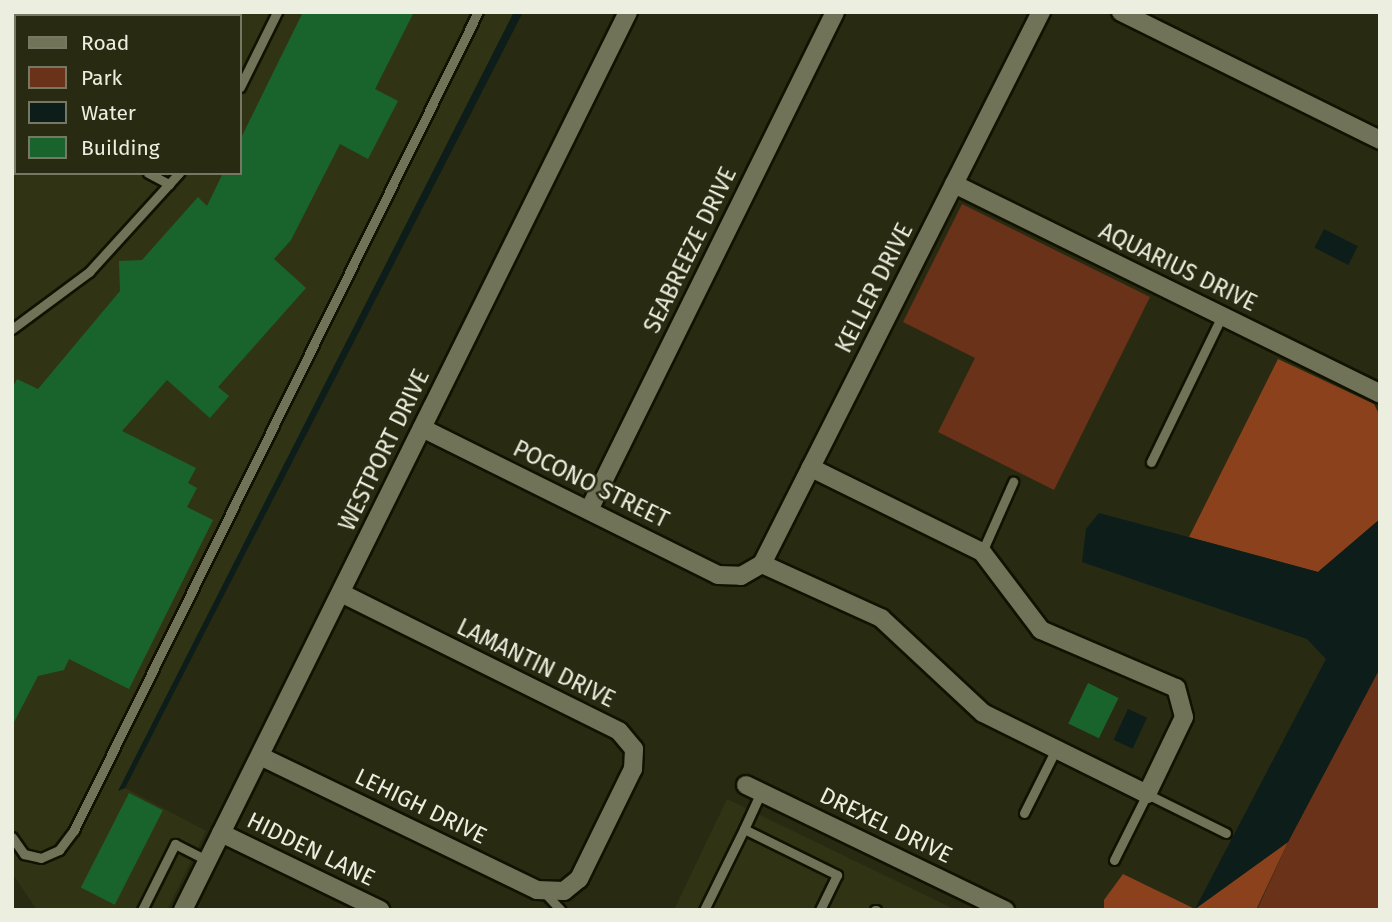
<!DOCTYPE html>
<html>
<head>
<meta charset="utf-8">
<style>
  body { margin:0 }
  #map { position:relative; width:1392px; height:922px; overflow:hidden; background:#282a12; font-family:"Fira Sans",sans-serif }
  div>[style] { position:absolute }
  .built>* { inset:0; background:#313414 }
  .green>* { inset:0; background:#6a3218 }
  .forest>* { inset:0; background:#8c411d }
  .water>* { inset:0; background:#0d1d1a; transform-origin:0 0 }
  .building>* { inset:0; background:#19642c; transform-origin:0 0 }
  .roads { filter:drop-shadow(2px 0 #111200) drop-shadow(-2px 0 #111200) drop-shadow(0 2px #111200) drop-shadow(0 -2px #111200) }
  .service>* { height:9px; margin:-4.5px; padding:0 4.5px; transform-origin:4.5px; border-radius:4.5px; background:#707358 }
  .minor>* { height:18px; margin:-9px; padding:0 9px; transform-origin:9px; border-radius:9px; background:#707358 }
  span { translate:-50% -50%; white-space:nowrap; text-align:center; line-height:1.15; -webkit-text-stroke:5px #282a12; paint-order:stroke }
  .street-label { font-size:23px; color:#eceedf }
  .frame { position:absolute; inset:0; border:14px solid #eceedf; pointer-events:none }
  .legend { position:absolute; left:14px; top:14px; width:228px; height:161px; box-sizing:border-box; background:#282a12; border:2px solid #767864; margin:0; padding:9px 12px; list-style:none; font-size:21px; color:#eceedf }
  .legend li { display:flex; align-items:center; gap:14px; height:35px }
  .legend b { width:35px; border:2px solid #767864 }
</style>
</head>
<body>
<div id="map">
  <div class="built">
    <i style="clip-path:polygon(evenodd,12px 12px,514px 12px,119px 790px,125px 788px,206px 831px,167px 910px,37px 910px,12px 873px,12px 12px,16px 16px,240px 16px,240px 173px,16px 173px,16px 16px)"></i>
    <i style="clip-path:polygon(727px 799px,956px 910px,674px 910px)"></i>
  </div>
  <div class="green">
    <i style="clip-path:polygon(962px 204px,1150px 297px,1054px 490px,938px 432px,975px 358px,903px 322px)"></i>
    <i style="clip-path:polygon(1380px 668px,1380px 910px,1257px 910px,1288px 842px)"></i>
  </div>
  <div class="forest">
    <i style="clip-path:polygon(1278px 359px,1374px 404px,1380px 416px,1380px 519px,1318px 572px,1189px 537px)"></i>
    <i style="clip-path:polygon(1288px 842px,1256px 910px,1104px 910px,1104px 900px,1123px 874px,1195px 909px)"></i>
  </div>
  <div class="water">
    <i style="clip-path:polygon(514px 12px,523px 12px,125px 788px,118px 791px)"></i>
    <i style="left:1324px;top:229px;width:38px;height:21px;rotate:27deg"></i>
    <i style="clip-path:polygon(1099px 513px,1318px 572px,1380px 519px,1380px 668px,1288px 842px,1195px 909px,1326px 659px,1307px 639px,1082px 562px,1086px 529px)"></i>
    <i style="left:1128px;top:709px;width:21px;height:34px;rotate:25deg"></i>
  </div>
  <div class="building">
    <i style="clip-path:polygon(303px 12px,414px 12px,375px 89px,398px 101px,368px 159px,340px 144px,291px 240px,274px 259px,306px 288px,218px 387px,229px 396px,210px 418px,167px 380px,122px 431px,196px 468px,188px 483px,197px 488px,187px 507px,213px 520px,129px 689px,69px 659px,64px 670px,38px 676px,12px 726px,12px 389px,17px 379px,38px 389px,120px 291px,119px 261px,142px 260px,198px 197px,207px 206px,223px 173px,240px 173px,240px 140px)"></i>
    <i style="left:1088px;top:683px;width:34px;height:45px;rotate:26deg"></i>
    <i style="left:129px;top:793px;width:38px;height:106px;rotate:27deg"></i>
  </div>
  <div class="roads">
    <div class="service">
      <i style="left:240px;top:87px;width:84px;rotate:-63.7deg"></i>
      <i style="left:12px;top:105px;width:4px;rotate:14deg"></i>
      <i style="left:148px;top:173px;width:24px;rotate:28deg"></i>
      <i style="left:12px;top:329px;width:96px;rotate:-36.5deg"></i>
      <i style="left:89px;top:272px;width:134px;rotate:-47.7deg"></i>
      <i style="left:1151px;top:462px;width:162px;rotate:-64.1deg"></i>
      <i style="left:982px;top:552px;width:77px;rotate:-66.1deg"></i>
      <i style="left:1024px;top:813px;width:72px;rotate:-63.4deg"></i>
      <i style="left:744px;top:829px;width:41px;rotate:-65.3deg"></i>
      <i style="left:12px;top:837px;width:21px;rotate:55deg"></i>
      <i style="left:24px;top:854px;width:17px;rotate:13deg"></i>
      <i style="left:41px;top:858px;width:20px;rotate:-24deg"></i>
      <i style="left:59px;top:850px;width:25px;rotate:-53deg"></i>
      <i style="left:74px;top:830px;width:912px;rotate:-63.72deg"></i>
      <i style="left:1114px;top:860px;width:74px;rotate:-63.4deg"></i>
      <i style="left:1147px;top:794px;width:88px;rotate:26.3deg"></i>
      <i style="left:543px;top:891px;width:26px;rotate:47deg"></i>
      <i style="left:142px;top:910px;width:74px;rotate:-63.4deg"></i>
      <i style="left:175px;top:844px;width:37px;rotate:27deg"></i>
      <i style="left:704px;top:910px;width:90px;rotate:-63.7deg"></i>
      <i style="left:744px;top:829px;width:104px;rotate:26.3deg"></i>
      <i style="left:837px;top:875px;width:39px;rotate:116deg"></i>
      <i style="left:875px;top:910px;width:1px"></i>
    </div>
    <div class="minor">
      <i style="left:1121px;top:12px;width:289px;rotate:26.3deg"></i>
      <i style="left:954px;top:184px;width:475px;rotate:26.2deg"></i>
      <i style="left:422px;top:428px;width:330px;rotate:26.4deg"></i>
      <i style="left:718px;top:575px;width:23px;rotate:2deg"></i>
      <i style="left:741px;top:576px;width:24px;rotate:-30deg"></i>
      <i style="left:762px;top:564px;width:619px;rotate:-63.19deg"></i>
      <i style="left:589px;top:510px;width:555px;rotate:-63.71deg"></i>
      <i style="left:762px;top:564px;width:131px;rotate:24.4deg"></i>
      <i style="left:881px;top:618px;width:139px;rotate:43deg"></i>
      <i style="left:983px;top:713px;width:183px;rotate:26.3deg"></i>
      <i style="left:1147px;top:794px;width:85px;rotate:-64.3deg"></i>
      <i style="left:1184px;top:717px;width:30px;rotate:-105deg"></i>
      <i style="left:1176px;top:688px;width:147px;rotate:-156.8deg"></i>
      <i style="left:1041px;top:630px;width:98px;rotate:-127.1deg"></i>
      <i style="left:982px;top:552px;width:191px;rotate:-153.8deg"></i>
      <i style="left:260px;top:756px;width:308px;rotate:25.8deg"></i>
      <i style="left:537px;top:890px;width:27px;rotate:2deg"></i>
      <i style="left:564px;top:891px;width:19px;rotate:-39deg"></i>
      <i style="left:579px;top:879px;width:123px;rotate:-63.9deg"></i>
      <i style="left:633px;top:769px;width:20px;rotate:-87deg"></i>
      <i style="left:634px;top:749px;width:23px;rotate:-130deg"></i>
      <i style="left:619px;top:731px;width:310px;rotate:-153.6deg"></i>
      <i style="left:746px;top:785px;width:288px;rotate:25.8deg"></i>
      <i style="left:221px;top:833px;width:177px;rotate:25.8deg"></i>
      <i style="left:183px;top:910px;width:1002px;rotate:-63.64deg"></i>
    </div>
  </div>
  <div class="street-label">
    <span style="left:690px;top:250px;rotate:-64deg">SEABREEZE DRIVE</span>
    <span style="left:1178px;top:267px;rotate:26deg">AQUARIUS DRIVE</span>
    <span style="left:874px;top:288px;rotate:-63deg">KELLER DRIVE</span>
    <span style="left:384px;top:450px;rotate:-64deg">WESTPORT DRIVE</span>
    <span style="left:591px;top:484px;rotate:26deg">POCONO STREET</span>
    <span style="left:536px;top:663px;rotate:26deg">LAMANTIN DRIVE</span>
    <span style="left:421px;top:806px;rotate:26deg">LEHIGH DRIVE</span>
    <span style="left:886px;top:825px;rotate:26deg">DREXEL DRIVE</span>
    <span style="left:311px;top:849px;rotate:26deg">HIDDEN LANE</span>
  </div>
  <div class="frame"></div>
  <ul class="legend">
  <li><b style="height:9px;background:#707358"></b>Road</li>
  <li><b style="height:19px;background:#6a3218"></b>Park</li>
  <li><b style="height:19px;background:#0d1d1a"></b>Water</li>
  <li><b style="height:19px;background:#19642c"></b>Building</li>
  </ul>
</div>
</body>
</html>
